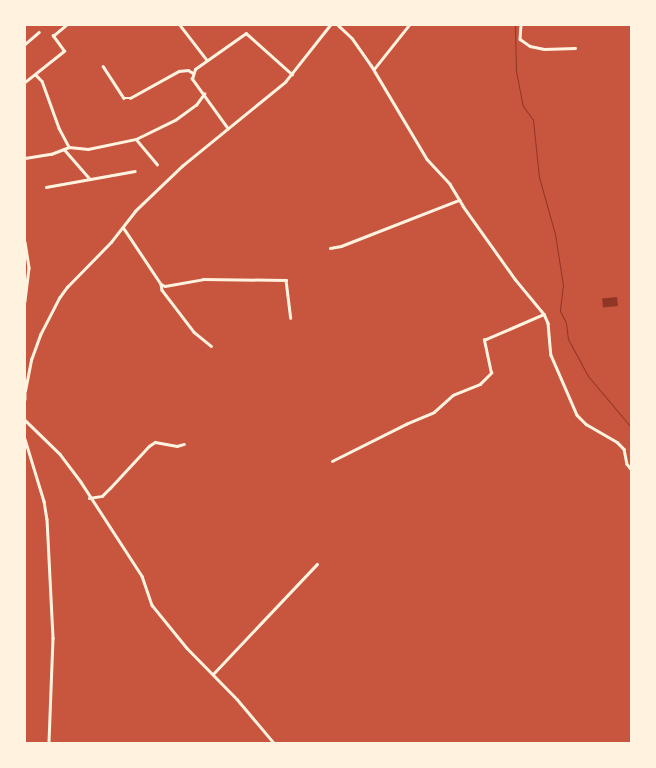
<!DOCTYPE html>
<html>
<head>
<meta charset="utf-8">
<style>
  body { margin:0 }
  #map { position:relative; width:656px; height:768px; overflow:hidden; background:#c8553d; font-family:"Archivo Narrow",sans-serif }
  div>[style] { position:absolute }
  .water>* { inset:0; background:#8f3625; transform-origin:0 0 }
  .stream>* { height:1px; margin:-0.5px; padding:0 0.5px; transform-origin:0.5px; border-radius:0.5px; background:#8f3625 }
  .minor>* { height:2.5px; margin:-1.25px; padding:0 1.25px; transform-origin:1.25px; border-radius:1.25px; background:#fff3e0 }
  span { translate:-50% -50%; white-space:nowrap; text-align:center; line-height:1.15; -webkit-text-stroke:5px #fff3e0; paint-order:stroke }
  .frame { position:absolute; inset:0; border:26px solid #fff3e0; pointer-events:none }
</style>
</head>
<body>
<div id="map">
  <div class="water">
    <i style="left:617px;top:297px;width:9px;height:15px;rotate:84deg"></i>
  </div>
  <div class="stream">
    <i style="left:515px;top:25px;width:46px;rotate:88.8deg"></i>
    <i style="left:516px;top:71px;width:36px;rotate:79deg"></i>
    <i style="left:523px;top:106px;width:17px;rotate:54deg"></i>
    <i style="left:533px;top:120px;width:57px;rotate:84deg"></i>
    <i style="left:539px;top:177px;width:59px;rotate:74.3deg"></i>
    <i style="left:555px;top:234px;width:52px;rotate:81.1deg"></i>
    <i style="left:563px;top:285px;width:26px;rotate:97deg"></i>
    <i style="left:560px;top:311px;width:13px;rotate:63deg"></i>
    <i style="left:566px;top:323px;width:16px;rotate:83deg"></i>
    <i style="left:568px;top:339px;width:42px;rotate:61.6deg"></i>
    <i style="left:588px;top:376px;width:67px;rotate:49.9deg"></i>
  </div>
  <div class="minor">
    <i style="left:180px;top:25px;width:44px;rotate:52.4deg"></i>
    <i style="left:338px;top:25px;width:19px;rotate:43deg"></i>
    <i style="left:352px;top:38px;width:33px;rotate:55deg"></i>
    <i style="left:371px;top:65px;width:109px;rotate:59.2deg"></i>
    <i style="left:427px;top:159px;width:34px;rotate:47deg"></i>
    <i style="left:450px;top:184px;width:26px;rotate:59deg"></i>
    <i style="left:463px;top:206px;width:90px;rotate:54.5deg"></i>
    <i style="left:515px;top:279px;width:45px;rotate:50.4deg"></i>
    <i style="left:544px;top:314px;width:10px;rotate:66deg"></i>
    <i style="left:548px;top:323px;width:32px;rotate:85deg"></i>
    <i style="left:551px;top:355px;width:65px;rotate:66.6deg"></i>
    <i style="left:577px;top:415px;width:13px;rotate:45deg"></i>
    <i style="left:586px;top:424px;width:36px;rotate:30deg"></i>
    <i style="left:617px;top:442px;width:10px;rotate:45deg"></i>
    <i style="left:624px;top:449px;width:15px;rotate:79deg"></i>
    <i style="left:627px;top:464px;width:6px;rotate:51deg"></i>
    <i style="left:521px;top:25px;width:14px;rotate:94deg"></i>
    <i style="left:520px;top:39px;width:12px;rotate:35deg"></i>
    <i style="left:530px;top:46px;width:14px;rotate:12deg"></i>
    <i style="left:544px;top:49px;width:31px;rotate:-2deg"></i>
    <i style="left:25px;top:44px;width:18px;rotate:-41deg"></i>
    <i style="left:103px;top:66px;width:38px;rotate:57deg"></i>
    <i style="left:124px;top:98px;width:6px"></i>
    <i style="left:130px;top:98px;width:56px;rotate:-28.9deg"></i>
    <i style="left:179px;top:71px;width:9px;rotate:-6deg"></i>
    <i style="left:188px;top:70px;width:6px;rotate:31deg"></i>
    <i style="left:374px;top:69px;width:56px;rotate:-51.5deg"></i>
    <i style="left:36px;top:75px;width:8px;rotate:45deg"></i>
    <i style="left:42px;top:81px;width:50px;rotate:70.1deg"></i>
    <i style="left:59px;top:128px;width:21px;rotate:62deg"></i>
    <i style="left:25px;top:82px;width:50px;rotate:-38.5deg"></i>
    <i style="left:64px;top:51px;width:19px;rotate:-126deg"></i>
    <i style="left:53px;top:36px;width:17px;rotate:-40deg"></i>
    <i style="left:228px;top:129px;width:62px;rotate:-125.8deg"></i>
    <i style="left:192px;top:79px;width:10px;rotate:-73deg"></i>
    <i style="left:195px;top:69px;width:62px;rotate:-35.2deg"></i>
    <i style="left:246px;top:33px;width:62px;rotate:41.7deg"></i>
    <i style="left:136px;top:139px;width:33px;rotate:50deg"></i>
    <i style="left:64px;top:149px;width:38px;rotate:49deg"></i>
    <i style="left:25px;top:158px;width:26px;rotate:-9deg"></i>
    <i style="left:51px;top:154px;width:19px;rotate:-21deg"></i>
    <i style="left:69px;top:147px;width:19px;rotate:6deg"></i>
    <i style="left:88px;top:149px;width:49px;rotate:-11.8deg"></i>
    <i style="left:136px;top:139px;width:43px;rotate:-26deg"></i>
    <i style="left:175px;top:120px;width:26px;rotate:-36deg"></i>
    <i style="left:196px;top:105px;width:14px;rotate:-54deg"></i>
    <i style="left:46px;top:187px;width:90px;rotate:-10.2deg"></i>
    <i style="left:123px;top:227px;width:69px;rotate:56.3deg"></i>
    <i style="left:161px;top:284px;width:4px;rotate:27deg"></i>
    <i style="left:165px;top:286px;width:39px;rotate:-10deg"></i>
    <i style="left:203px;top:279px;width:83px;rotate:0.7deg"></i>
    <i style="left:286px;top:280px;width:38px;rotate:83deg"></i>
    <i style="left:25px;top:242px;width:26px;rotate:81deg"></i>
    <i style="left:29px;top:268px;width:34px;rotate:97deg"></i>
    <i style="left:330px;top:248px;width:11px;rotate:-10deg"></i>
    <i style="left:341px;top:246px;width:127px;rotate:-21.3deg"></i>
    <i style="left:161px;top:284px;width:6px;rotate:81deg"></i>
    <i style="left:162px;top:290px;width:53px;rotate:52.7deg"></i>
    <i style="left:194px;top:332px;width:22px;rotate:39deg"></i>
    <i style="left:25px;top:391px;width:32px;rotate:-79deg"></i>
    <i style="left:31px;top:360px;width:27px;rotate:-70deg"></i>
    <i style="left:40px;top:335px;width:42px;rotate:-62.8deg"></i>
    <i style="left:59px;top:298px;width:14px;rotate:-54deg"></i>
    <i style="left:67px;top:287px;width:63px;rotate:-45.6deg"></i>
    <i style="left:111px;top:242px;width:39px;rotate:-52deg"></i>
    <i style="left:135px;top:211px;width:65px;rotate:-43.8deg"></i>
    <i style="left:182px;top:166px;width:133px;rotate:-39.2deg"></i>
    <i style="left:285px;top:82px;width:73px;rotate:-51.7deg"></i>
    <i style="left:25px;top:393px;width:6px;rotate:90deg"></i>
    <i style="left:25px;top:420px;width:49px;rotate:44.2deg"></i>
    <i style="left:60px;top:454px;width:35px;rotate:53deg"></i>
    <i style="left:81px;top:482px;width:112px;rotate:57deg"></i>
    <i style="left:142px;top:576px;width:31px;rotate:71deg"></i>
    <i style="left:152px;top:605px;width:55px;rotate:50.9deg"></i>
    <i style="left:187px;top:648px;width:71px;rotate:45.6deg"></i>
    <i style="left:237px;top:699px;width:57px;rotate:49.9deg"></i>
    <i style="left:25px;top:439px;width:65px;rotate:73deg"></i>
    <i style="left:44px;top:501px;width:18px;rotate:81deg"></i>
    <i style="left:47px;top:519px;width:119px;rotate:87.1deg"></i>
    <i style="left:53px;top:638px;width:105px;rotate:92.2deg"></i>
    <i style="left:332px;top:461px;width:83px;rotate:-26.6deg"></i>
    <i style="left:406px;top:424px;width:30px;rotate:-23deg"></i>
    <i style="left:434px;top:412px;width:25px;rotate:-42deg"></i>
    <i style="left:453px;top:395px;width:29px;rotate:-22deg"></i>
    <i style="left:480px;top:384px;width:16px;rotate:-45deg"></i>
    <i style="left:491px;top:373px;width:34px;rotate:-102deg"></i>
    <i style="left:484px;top:340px;width:65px;rotate:-23.4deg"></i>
    <i style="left:89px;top:498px;width:13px;rotate:-9deg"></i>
    <i style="left:102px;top:496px;width:11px;rotate:-45deg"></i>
    <i style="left:110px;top:488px;width:57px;rotate:-47.1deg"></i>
    <i style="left:149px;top:446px;width:7px;rotate:-34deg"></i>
    <i style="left:155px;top:442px;width:22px;rotate:10deg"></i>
    <i style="left:177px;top:446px;width:7px;rotate:-16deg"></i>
    <i style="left:213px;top:674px;width:151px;rotate:-46.6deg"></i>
  </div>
  <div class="frame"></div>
</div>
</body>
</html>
